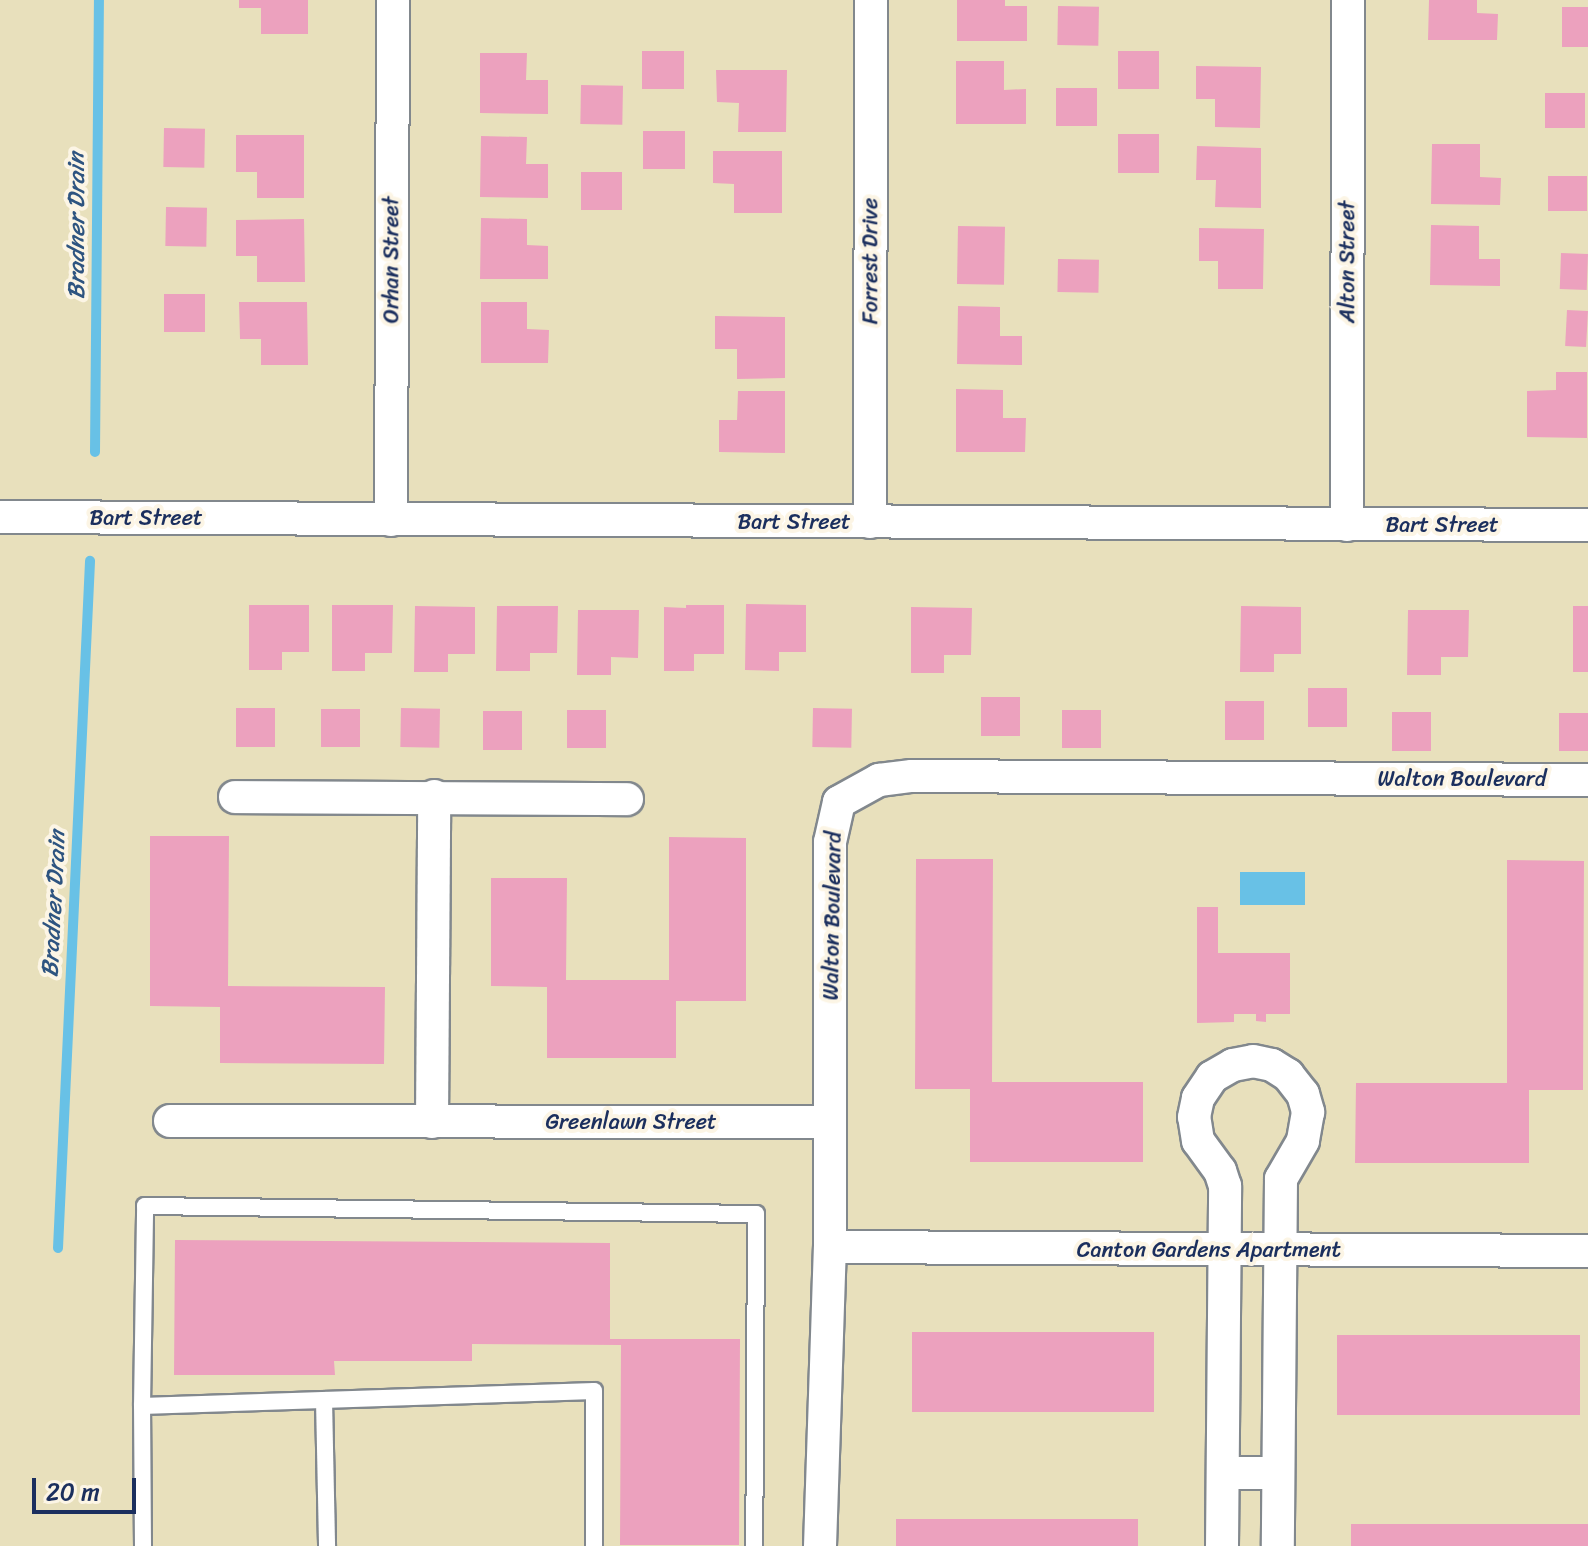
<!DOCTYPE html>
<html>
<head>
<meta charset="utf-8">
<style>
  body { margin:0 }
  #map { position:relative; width:1588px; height:1546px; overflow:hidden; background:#e8e0bc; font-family:Sriracha,sans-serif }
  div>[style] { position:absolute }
  .water>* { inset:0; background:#68c1e6; transform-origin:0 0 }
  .stream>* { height:10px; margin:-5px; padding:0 5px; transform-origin:5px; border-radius:5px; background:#68c1e6 }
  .building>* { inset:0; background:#eca1be; transform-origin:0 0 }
  .roads { filter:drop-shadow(2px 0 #82888d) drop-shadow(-2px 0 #82888d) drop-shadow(0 2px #82888d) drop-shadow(0 -2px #82888d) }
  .service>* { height:16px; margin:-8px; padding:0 8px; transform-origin:8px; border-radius:8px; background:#fff }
  .minor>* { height:32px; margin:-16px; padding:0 16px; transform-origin:16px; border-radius:16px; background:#fff }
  span { translate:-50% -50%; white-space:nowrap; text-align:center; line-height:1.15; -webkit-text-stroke:8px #fcf5e5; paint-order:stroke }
  .street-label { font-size:22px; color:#1b2f5e }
  .water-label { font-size:24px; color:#2e5480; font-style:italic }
  .scale { position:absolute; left:32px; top:1478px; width:104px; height:36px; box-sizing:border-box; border:4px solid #1b2f5e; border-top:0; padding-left:10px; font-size:24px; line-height:28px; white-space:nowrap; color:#1b2f5e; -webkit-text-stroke:6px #fcf5e5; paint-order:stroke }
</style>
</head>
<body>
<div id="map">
  <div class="water">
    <i style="left:1240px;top:872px;width:65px;height:33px"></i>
  </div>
  <div class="stream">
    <i style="left:95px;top:452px;width:452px;rotate:-89.5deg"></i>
    <i style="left:58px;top:1248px;width:688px;rotate:-87.33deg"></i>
  </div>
  <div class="building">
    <i style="clip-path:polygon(239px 0,308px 0,308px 34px,261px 34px,261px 8px,239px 8px)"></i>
    <i style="clip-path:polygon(957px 0,1005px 0,1005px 6px,1027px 6px,1027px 41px,957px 41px)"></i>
    <i style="clip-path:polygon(1429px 0,1477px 0,1477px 13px,1498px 14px,1497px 40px,1428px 40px)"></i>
    <i style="left:1058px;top:6px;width:41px;height:39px;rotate:1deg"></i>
    <i style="left:1562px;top:7px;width:26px;height:40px"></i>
    <i style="left:642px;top:51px;width:42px;height:38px"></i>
    <i style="left:1118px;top:51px;width:41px;height:38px"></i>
    <i style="clip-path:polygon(480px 53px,527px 53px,526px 80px,548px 80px,548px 114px,480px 113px)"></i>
    <i style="clip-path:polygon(956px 61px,1004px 61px,1004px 90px,1026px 89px,1026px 124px,956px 124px)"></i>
    <i style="clip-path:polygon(1196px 66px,1261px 67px,1260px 128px,1215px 127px,1215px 99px,1196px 99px)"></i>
    <i style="clip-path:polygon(716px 70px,787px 70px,786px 132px,738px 132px,739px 103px,717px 102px)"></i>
    <i style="left:581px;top:85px;width:42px;height:39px;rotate:1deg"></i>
    <i style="left:1056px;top:88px;width:41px;height:38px"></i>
    <i style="left:1545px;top:93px;width:40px;height:35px"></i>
    <i style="left:164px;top:128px;width:41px;height:39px;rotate:1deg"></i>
    <i style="left:643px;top:131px;width:42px;height:38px"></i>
    <i style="left:1118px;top:134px;width:41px;height:39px"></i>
    <i style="clip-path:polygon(236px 135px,304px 135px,304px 198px,257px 198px,257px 172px,236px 172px)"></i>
    <i style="clip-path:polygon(481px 136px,527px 137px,526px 164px,548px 164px,548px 198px,480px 197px)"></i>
    <i style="clip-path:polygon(1432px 144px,1480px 144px,1480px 177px,1501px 178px,1500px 205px,1431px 204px)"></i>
    <i style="clip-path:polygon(1197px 146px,1261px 148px,1261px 208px,1215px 207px,1216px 180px,1196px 180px)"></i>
    <i style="clip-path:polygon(713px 151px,782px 151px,782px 213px,734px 213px,734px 184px,713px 183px)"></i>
    <i style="left:581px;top:172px;width:41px;height:38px"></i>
    <i style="left:1548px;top:176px;width:39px;height:35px"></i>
    <i style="left:166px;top:207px;width:41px;height:39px;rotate:1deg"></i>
    <i style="clip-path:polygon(481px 218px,527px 219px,527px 245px,548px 246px,548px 279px,480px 279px)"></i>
    <i style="clip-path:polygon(304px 219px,305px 282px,257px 282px,257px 256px,236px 256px,236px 220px)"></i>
    <i style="clip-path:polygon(1431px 225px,1479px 226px,1479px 259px,1500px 259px,1500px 286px,1430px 285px)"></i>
    <i style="left:958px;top:226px;width:47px;height:58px;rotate:1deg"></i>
    <i style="clip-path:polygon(1199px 228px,1264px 229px,1263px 289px,1218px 289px,1218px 261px,1199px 261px)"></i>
    <i style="left:1561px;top:253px;width:27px;height:36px;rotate:2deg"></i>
    <i style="left:1058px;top:259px;width:41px;height:33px;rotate:1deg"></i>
    <i style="left:164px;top:294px;width:41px;height:38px"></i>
    <i style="clip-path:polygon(239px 302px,307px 302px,308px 365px,261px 365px,261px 339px,240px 339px)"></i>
    <i style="clip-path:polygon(481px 302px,527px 302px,527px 329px,549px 330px,548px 363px,481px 363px)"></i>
    <i style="clip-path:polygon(958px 306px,1000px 307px,1000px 336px,1022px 336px,1022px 365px,957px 364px)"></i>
    <i style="left:1567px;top:310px;width:21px;height:36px;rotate:3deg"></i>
    <i style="clip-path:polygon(715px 316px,785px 317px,785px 378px,737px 379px,737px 349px,715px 349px)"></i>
    <i style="clip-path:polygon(1556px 372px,1587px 372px,1587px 438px,1527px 437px,1527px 391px,1556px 390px)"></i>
    <i style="clip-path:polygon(956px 389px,1003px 390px,1003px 418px,1026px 418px,1025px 452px,956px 452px)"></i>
    <i style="clip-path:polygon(738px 391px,785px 391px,785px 453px,719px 452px,719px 420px,737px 420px)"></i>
    <i style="clip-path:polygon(746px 604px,806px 605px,806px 652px,779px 652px,779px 671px,745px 670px)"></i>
    <i style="clip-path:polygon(249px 605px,309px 605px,309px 652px,282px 652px,282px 670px,249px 670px)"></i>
    <i style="clip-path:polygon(332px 605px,393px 605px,392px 653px,365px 653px,365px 671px,332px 671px)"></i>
    <i style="clip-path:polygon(686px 605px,724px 605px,724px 654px,694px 654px,694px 671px,664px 671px,664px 607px,686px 608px)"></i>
    <i style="clip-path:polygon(415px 606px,475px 607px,475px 654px,448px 654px,448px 672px,414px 672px)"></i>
    <i style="clip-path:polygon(497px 606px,558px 606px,557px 653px,530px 653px,530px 671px,496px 671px)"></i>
    <i style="clip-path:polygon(1241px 606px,1301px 607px,1301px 654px,1274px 654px,1274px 672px,1240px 672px)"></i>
    <i style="left:1573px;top:606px;width:15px;height:66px"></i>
    <i style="clip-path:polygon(911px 607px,972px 608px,971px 655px,944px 655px,944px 673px,911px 673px)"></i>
    <i style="clip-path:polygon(578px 610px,639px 610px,638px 658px,611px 657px,611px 675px,577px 675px)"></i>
    <i style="clip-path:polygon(1408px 610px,1469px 610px,1468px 657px,1441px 657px,1441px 675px,1407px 675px)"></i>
    <i style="left:1308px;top:688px;width:39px;height:39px"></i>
    <i style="left:981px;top:697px;width:39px;height:39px"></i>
    <i style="left:1225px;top:701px;width:39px;height:39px"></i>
    <i style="left:236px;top:708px;width:39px;height:39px"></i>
    <i style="left:401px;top:708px;width:39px;height:39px;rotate:1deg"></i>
    <i style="left:813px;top:708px;width:39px;height:39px;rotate:1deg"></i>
    <i style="left:321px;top:709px;width:39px;height:38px"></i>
    <i style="left:567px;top:710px;width:39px;height:38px"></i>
    <i style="left:1062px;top:710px;width:39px;height:38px"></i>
    <i style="left:483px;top:711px;width:39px;height:39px"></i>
    <i style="left:1392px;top:712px;width:39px;height:39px"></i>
    <i style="left:1559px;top:713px;width:29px;height:38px"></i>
    <i style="clip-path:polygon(150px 836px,229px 836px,228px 986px,385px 987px,384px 1064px,220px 1063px,220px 1007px,150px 1006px)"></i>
    <i style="clip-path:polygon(669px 837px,746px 838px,746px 1001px,676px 1001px,676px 1058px,547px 1058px,547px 987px,491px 986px,491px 878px,567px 878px,566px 980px,669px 980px)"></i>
    <i style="clip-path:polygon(916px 859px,993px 859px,992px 1082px,1143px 1082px,1143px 1162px,970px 1162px,970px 1089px,915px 1089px)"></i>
    <i style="clip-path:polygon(1507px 860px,1584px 861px,1583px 1090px,1529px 1090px,1529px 1163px,1355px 1163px,1356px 1083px,1507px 1083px)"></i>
    <i style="clip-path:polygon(1197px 907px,1218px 907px,1218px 953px,1290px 953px,1290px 1014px,1266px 1014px,1266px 1022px,1256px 1021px,1256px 1014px,1234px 1014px,1234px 1022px,1197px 1023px)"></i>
    <i style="clip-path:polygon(175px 1240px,610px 1243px,610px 1339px,740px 1339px,739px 1545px,620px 1545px,621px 1345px,472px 1344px,472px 1361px,334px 1361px,335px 1375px,174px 1375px)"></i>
    <i style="left:1154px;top:1332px;width:80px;height:242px;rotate:90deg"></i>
    <i style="left:1337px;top:1335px;width:243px;height:80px"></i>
    <i style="left:1138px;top:1519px;width:27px;height:242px;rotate:90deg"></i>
    <i style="left:1351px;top:1524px;width:237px;height:22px"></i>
  </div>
  <div class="roads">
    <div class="service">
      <i style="left:324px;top:1400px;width:146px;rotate:88.8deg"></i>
      <i style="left:142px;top:1406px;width:200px;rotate:-89.1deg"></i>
      <i style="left:145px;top:1206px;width:611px;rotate:0.75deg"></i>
      <i style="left:756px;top:1214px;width:332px;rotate:90.3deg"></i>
      <i style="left:143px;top:1546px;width:140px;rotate:-90.4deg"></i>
      <i style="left:142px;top:1406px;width:452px;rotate:-1.9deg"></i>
      <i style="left:594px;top:1391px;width:155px;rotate:90deg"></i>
    </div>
    <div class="minor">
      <i style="left:0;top:517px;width:1588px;rotate:0.29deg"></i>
      <i style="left:391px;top:520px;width:520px;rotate:-89.78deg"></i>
      <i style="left:870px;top:522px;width:522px;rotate:-89.89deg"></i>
      <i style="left:1347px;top:525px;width:525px;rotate:-89.89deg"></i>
      <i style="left:235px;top:797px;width:392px;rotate:0.3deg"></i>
      <i style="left:170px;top:1121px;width:659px;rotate:0.09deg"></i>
      <i style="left:432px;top:1122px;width:326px;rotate:-89.6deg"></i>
      <i style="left:830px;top:1247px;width:758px;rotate:0.3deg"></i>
      <i style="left:1223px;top:1473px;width:55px"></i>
      <i style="left:820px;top:1546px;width:299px;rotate:-88.1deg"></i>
      <i style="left:830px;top:1247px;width:405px;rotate:-90deg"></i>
      <i style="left:830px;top:842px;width:41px;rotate:-77.3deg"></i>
      <i style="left:839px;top:802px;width:46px;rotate:-28.8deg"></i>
      <i style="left:879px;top:780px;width:33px;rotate:-7deg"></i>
      <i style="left:912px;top:776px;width:676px;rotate:0.34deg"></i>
      <i style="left:1222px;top:1546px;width:360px;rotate:-89.5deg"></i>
      <i style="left:1225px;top:1186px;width:16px;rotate:-108deg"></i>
      <i style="left:1220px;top:1171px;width:37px;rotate:-126deg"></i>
      <i style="left:1198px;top:1141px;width:24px;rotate:-99deg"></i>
      <i style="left:1194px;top:1117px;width:19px;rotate:-78deg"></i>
      <i style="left:1198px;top:1098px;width:25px;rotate:-56deg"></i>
      <i style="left:1212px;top:1077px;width:24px;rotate:-30deg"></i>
      <i style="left:1233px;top:1065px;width:20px;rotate:-11deg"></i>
      <i style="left:1253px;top:1061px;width:19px;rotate:12deg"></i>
      <i style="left:1272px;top:1065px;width:19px;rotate:32deg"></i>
      <i style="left:1288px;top:1075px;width:24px;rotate:52deg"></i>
      <i style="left:1303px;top:1094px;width:19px;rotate:74deg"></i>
      <i style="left:1308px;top:1112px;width:29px;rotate:100deg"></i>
      <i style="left:1303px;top:1141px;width:44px;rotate:120.1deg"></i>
      <i style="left:1281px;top:1179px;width:367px;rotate:90.5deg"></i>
    </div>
  </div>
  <div class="street-label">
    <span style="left:391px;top:260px;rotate:-90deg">Orhan Street</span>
    <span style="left:870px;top:261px;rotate:-90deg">Forrest Drive</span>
    <span style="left:1347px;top:262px;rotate:-90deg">Alton Street</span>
    <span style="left:146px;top:518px">Bart Street</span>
    <span style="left:794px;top:522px">Bart Street</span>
    <span style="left:1442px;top:525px">Bart Street</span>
    <span style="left:1462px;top:779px">Walton Boulevard</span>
    <span style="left:832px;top:916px;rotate:-89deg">Walton Boulevard</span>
    <span style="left:631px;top:1122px">Greenlawn Street</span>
    <span style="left:1209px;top:1250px">Canton Gardens Apartment</span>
  </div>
  <div class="water-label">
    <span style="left:77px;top:226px;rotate:-90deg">Bradner Drain</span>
    <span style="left:54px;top:904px;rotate:-87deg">Bradner Drain</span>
  </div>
  <div class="scale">20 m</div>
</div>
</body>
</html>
